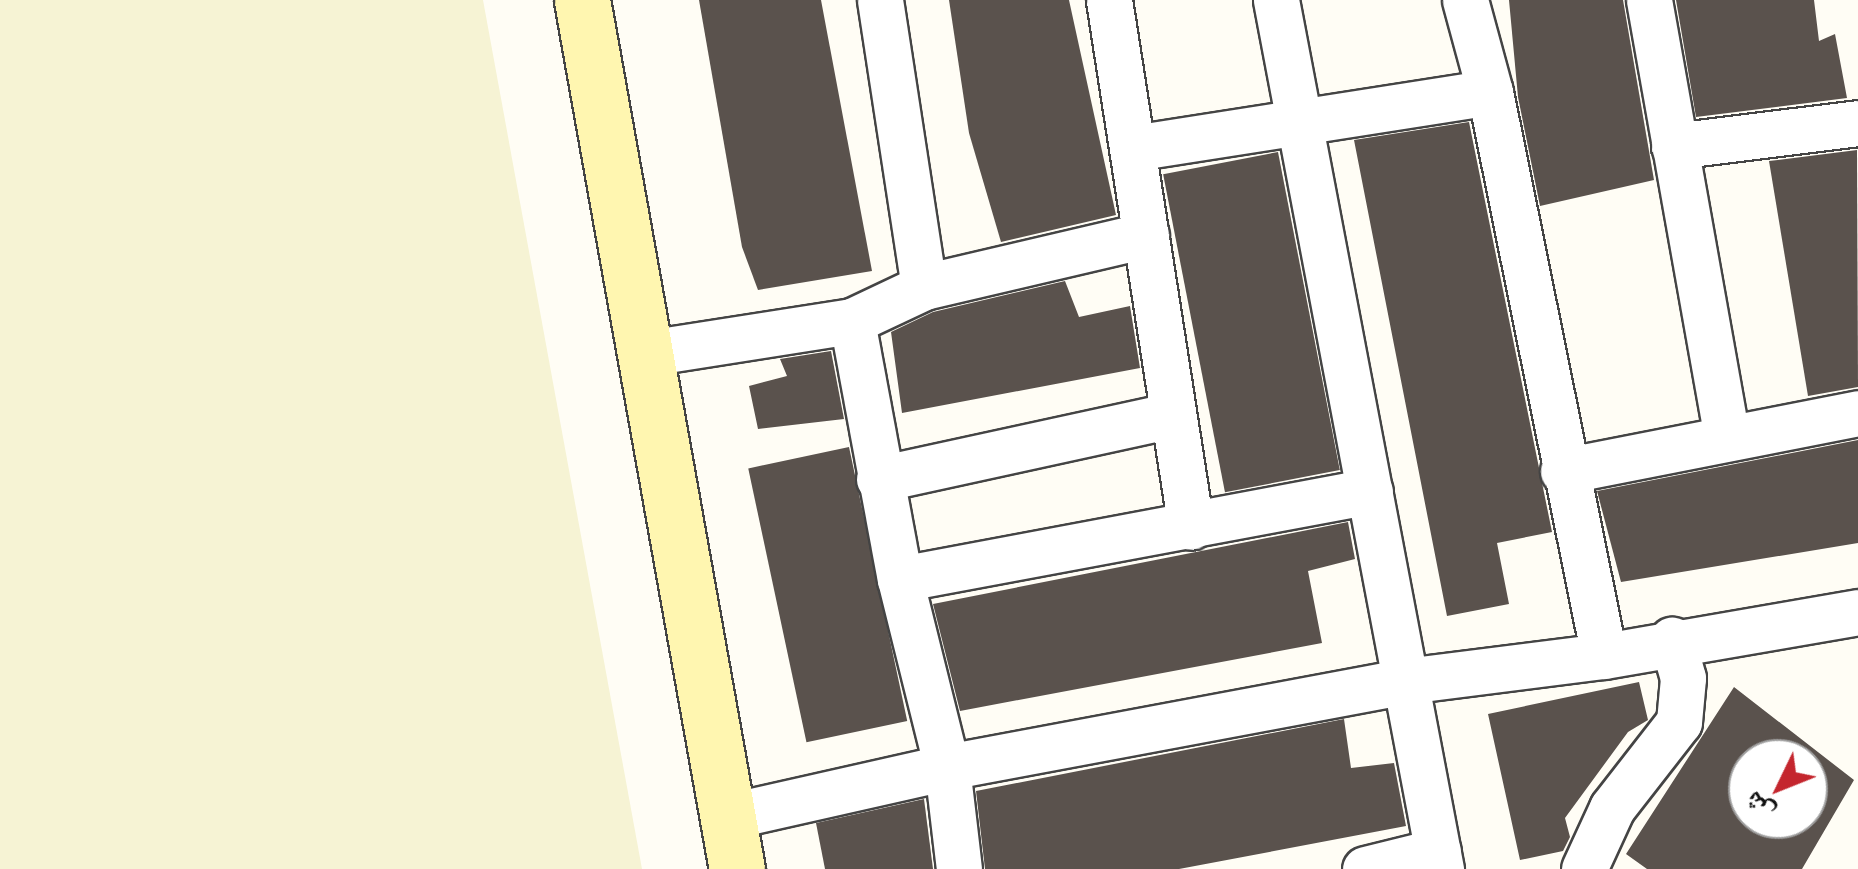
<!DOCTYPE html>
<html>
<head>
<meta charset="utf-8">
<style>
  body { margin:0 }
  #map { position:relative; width:1858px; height:869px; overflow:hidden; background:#fffdf5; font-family:"Playfair Display","Noto Naskh Arabic",serif }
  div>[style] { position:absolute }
  .farmland>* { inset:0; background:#f6f3d4 }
  .building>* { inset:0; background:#5a524d; transform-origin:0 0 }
  .roads { filter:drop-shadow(2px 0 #444) drop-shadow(-2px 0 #444) drop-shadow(0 2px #444) drop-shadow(0 -2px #444) }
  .street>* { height:45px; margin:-22.5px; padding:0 22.5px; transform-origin:22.5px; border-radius:22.5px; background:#fff }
  .secondary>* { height:55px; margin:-27.5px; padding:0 27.5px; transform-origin:27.5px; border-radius:27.5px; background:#fff6b0 }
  span { translate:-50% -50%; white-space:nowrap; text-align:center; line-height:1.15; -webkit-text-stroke:10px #fff; paint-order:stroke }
  .north { position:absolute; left:1728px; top:739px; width:100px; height:100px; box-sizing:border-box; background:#fff; border:2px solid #a0a0a0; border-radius:50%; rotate:227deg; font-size:28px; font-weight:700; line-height:40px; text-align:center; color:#111 }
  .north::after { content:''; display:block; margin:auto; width:35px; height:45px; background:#c4262e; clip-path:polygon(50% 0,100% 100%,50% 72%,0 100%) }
</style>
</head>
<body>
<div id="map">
  <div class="farmland">
    <i style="clip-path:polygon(0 0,483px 0,642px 869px,0 869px)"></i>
  </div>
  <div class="building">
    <i style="clip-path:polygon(699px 0,821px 0,872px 271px,758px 290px,742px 247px)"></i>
    <i style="clip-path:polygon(949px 0,1069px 0,1116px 215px,1001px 242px,969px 133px)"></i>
    <i style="clip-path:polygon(1509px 0,1623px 0,1654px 180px,1540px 206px,1518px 97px)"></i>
    <i style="clip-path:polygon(1676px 0,1814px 0,1819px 41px,1835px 34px,1847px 98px,1696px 117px)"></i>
    <i style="clip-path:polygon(1469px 122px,1552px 532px,1497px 543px,1509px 604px,1447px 616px,1354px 140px)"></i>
    <i style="clip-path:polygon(1857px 150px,1858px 387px,1808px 396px,1769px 161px)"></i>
    <i style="left:1278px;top:152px;width:324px;height:117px;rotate:79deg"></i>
    <i style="clip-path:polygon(1065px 281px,1079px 317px,1130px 306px,1140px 368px,902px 413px,891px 332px,933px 312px)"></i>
    <i style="clip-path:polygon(831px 351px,844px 419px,758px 429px,749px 386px,787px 376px,780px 359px)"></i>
    <i style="clip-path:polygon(1858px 440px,1858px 543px,1621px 582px,1597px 491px)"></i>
    <i style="left:849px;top:447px;width:280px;height:103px;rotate:78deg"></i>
    <i style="clip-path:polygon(1348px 522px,1355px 559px,1308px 571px,1322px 643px,960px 711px,933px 604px)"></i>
    <i style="clip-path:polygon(1639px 682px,1648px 720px,1628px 732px,1565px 818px,1570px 837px,1563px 851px,1520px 860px,1488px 714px)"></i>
    <i style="clip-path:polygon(evenodd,1734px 687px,1854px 780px,1802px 869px,1647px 869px,1626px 854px,1734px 687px,1748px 759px,1808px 759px,1808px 819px,1748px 819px,1748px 759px)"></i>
    <i style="clip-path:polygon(1344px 719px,1351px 768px,1394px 763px,1406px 826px,1179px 869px,985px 869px,976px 791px)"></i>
    <i style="clip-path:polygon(924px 799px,933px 869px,825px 869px,816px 823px)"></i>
  </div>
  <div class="roads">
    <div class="street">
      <i style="left:880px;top:0;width:290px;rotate:81.3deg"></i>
      <i style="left:1109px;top:0;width:533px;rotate:81.16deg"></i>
      <i style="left:1276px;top:0;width:885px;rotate:79.25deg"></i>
      <i style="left:1465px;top:0;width:95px;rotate:74.8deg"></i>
      <i style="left:1490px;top:92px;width:575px;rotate:78.57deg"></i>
      <i style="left:1649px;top:0;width:445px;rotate:79.9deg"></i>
      <i style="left:1674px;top:146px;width:185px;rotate:-7.1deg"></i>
      <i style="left:1133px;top:148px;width:361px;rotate:-8.9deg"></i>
      <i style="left:852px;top:321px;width:262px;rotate:79.5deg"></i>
      <i style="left:900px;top:579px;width:194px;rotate:76deg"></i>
      <i style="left:947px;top:767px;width:103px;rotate:83.3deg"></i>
      <i style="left:641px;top:354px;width:214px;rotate:-8.9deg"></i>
      <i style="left:852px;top:321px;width:80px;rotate:-25.3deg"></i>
      <i style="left:924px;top:287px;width:228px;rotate:-13.2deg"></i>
      <i style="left:1563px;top:471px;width:301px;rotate:-11.1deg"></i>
      <i style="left:879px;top:479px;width:301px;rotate:-12.3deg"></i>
      <i style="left:900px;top:579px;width:478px;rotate:-10.6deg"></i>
      <i style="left:730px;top:816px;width:222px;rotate:-12.7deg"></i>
      <i style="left:947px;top:767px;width:466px;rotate:-10.6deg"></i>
      <i style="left:1405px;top:681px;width:201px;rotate:-7.2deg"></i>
      <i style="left:1604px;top:656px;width:258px;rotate:-9.8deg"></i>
      <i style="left:1365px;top:869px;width:75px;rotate:-13.9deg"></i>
      <i style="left:1584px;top:869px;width:67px;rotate:-65.3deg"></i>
      <i style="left:1612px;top:808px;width:109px;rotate:-52.1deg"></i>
      <i style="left:1679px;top:722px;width:44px;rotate:-84.8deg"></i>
      <i style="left:1683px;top:678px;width:40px;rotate:-106deg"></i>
    </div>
    <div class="secondary">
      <i style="left:582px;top:0;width:883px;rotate:79.89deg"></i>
    </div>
  </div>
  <div class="north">ش</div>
</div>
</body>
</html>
